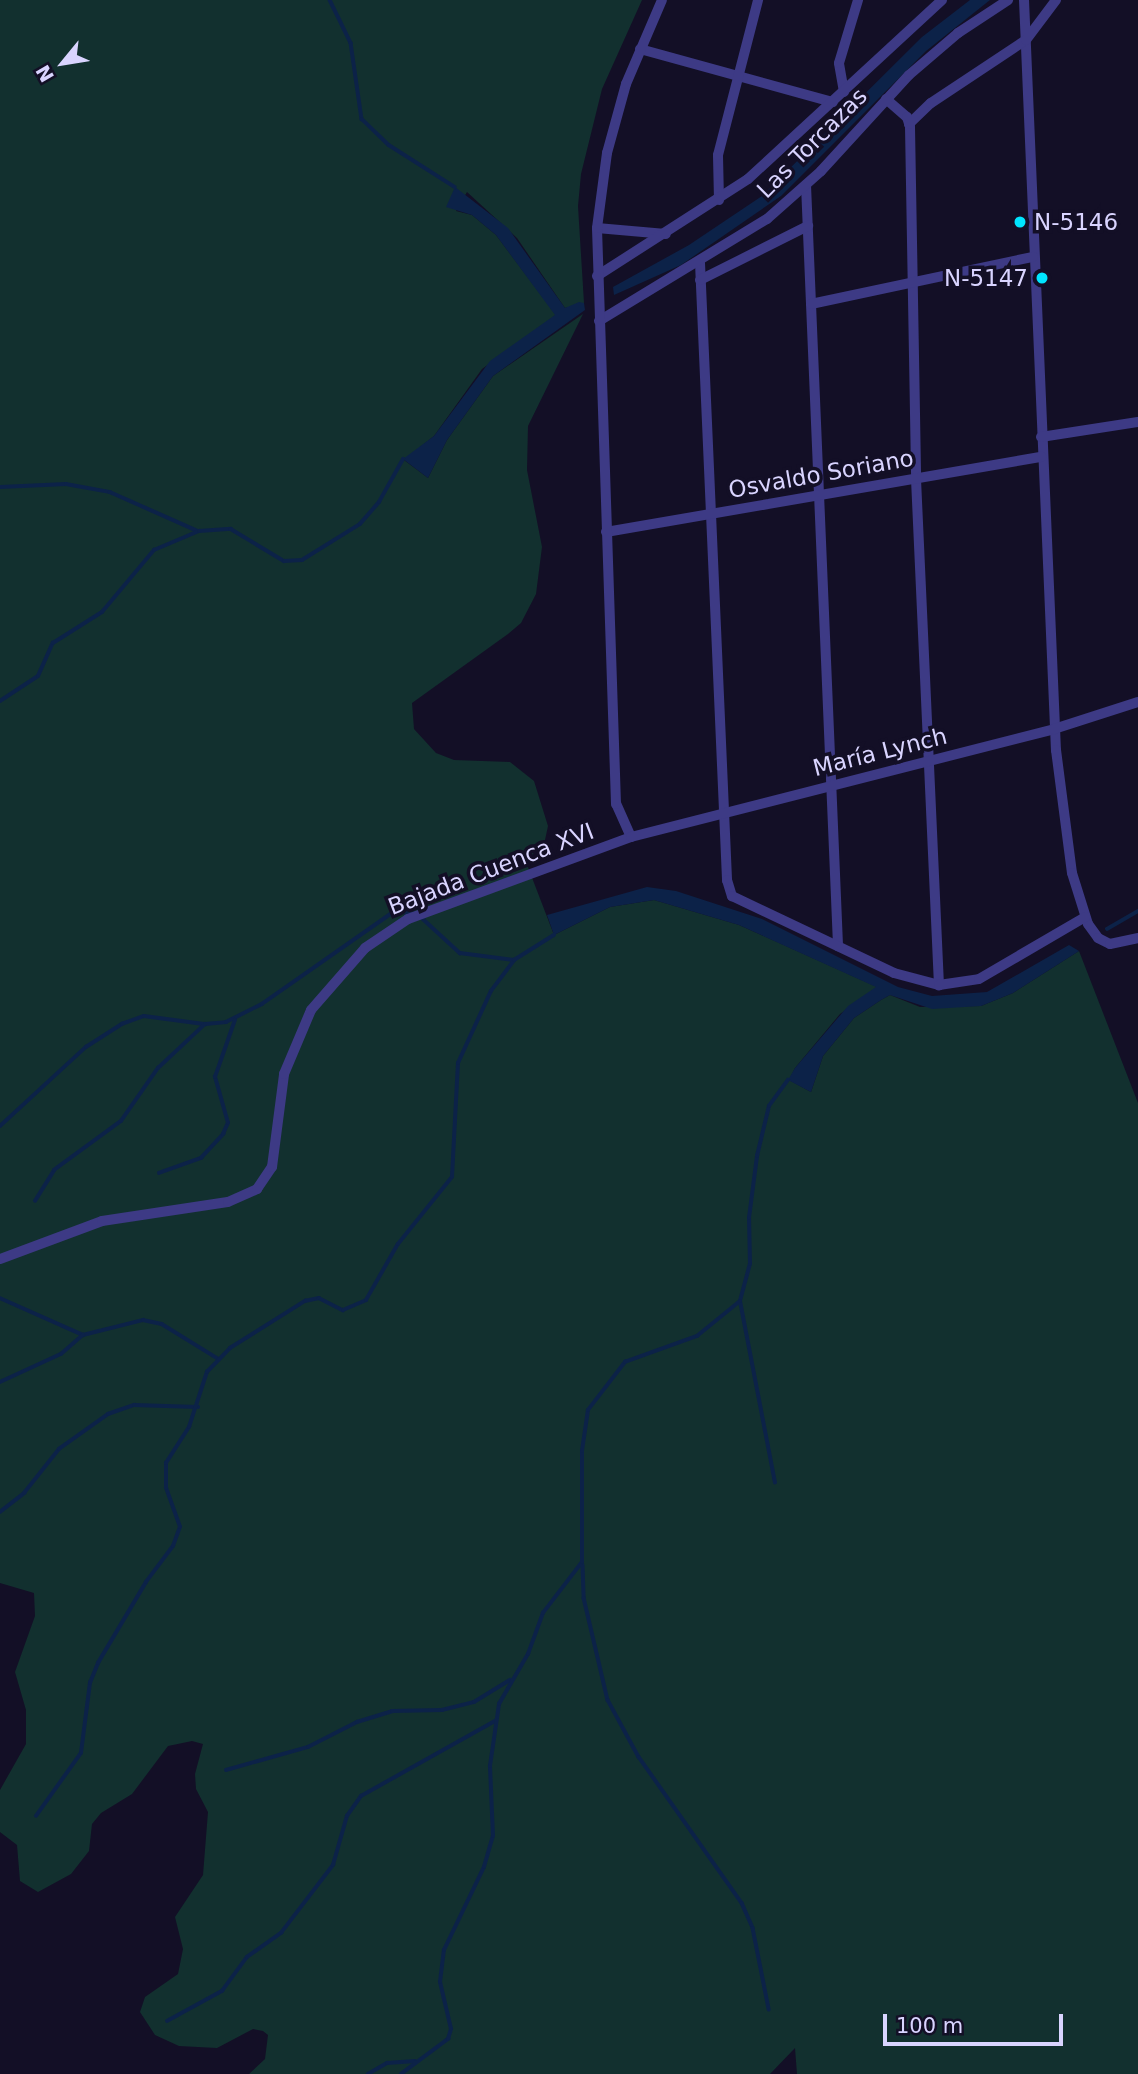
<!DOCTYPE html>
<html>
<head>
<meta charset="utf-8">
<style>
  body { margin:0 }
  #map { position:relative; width:1138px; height:2074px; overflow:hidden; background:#130f26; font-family:"DejaVu Sans",sans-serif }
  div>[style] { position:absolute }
  .green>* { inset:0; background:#12302f }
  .water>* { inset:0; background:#0c2248 }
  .stream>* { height:3.5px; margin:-1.75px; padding:0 1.75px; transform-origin:1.75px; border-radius:1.75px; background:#0c2248 }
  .street>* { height:10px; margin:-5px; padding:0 5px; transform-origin:5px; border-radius:5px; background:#3d3a85 }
  .dots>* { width:19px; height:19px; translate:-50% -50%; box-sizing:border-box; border:4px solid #130f26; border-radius:50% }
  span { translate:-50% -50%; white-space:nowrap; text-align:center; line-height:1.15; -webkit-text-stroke:7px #130f26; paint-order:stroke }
  .street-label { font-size:23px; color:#d9d4ff }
  .poi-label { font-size:23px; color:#d9d4ff }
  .left { translate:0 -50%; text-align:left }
  .right { translate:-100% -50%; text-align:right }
  .north { position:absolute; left:28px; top:28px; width:70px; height:70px; -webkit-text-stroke:5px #130f26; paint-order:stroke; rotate:240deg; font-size:19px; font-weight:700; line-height:28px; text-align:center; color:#d9d4ff }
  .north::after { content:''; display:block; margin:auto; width:24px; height:32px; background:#d9d4ff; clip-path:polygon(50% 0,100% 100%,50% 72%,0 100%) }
  .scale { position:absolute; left:883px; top:2014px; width:180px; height:32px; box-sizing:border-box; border:4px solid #d9d4ff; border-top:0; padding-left:9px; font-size:21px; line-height:24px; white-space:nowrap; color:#d9d4ff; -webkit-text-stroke:5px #130f26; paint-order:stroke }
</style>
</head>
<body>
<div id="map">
  <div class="green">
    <i style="clip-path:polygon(0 0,642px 0,602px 89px,581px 174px,578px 206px,584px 303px,565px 308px,517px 238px,467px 192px,456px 211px,472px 215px,496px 235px,556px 315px,482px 369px,434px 436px,404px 460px,428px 478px,447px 440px,493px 376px,583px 314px,528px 426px,527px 470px,542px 547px,536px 594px,521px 623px,508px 634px,412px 703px,414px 729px,436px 753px,454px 760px,510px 762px,534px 781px,548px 826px,545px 840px,526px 862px,554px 935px,610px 907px,654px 900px,739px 925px,877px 987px,840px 1014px,795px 1068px,789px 1080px,811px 1092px,823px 1056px,854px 1018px,881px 1000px,890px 995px,920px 1007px,981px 1006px,1013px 993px,1079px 951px,1138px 1103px,1138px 2074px,797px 2074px,795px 2048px,770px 2074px,249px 2074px,265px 2059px,268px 2035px,263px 2031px,253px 2029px,217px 2048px,179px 2046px,155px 2035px,140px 2012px,145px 1997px,178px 1974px,183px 1949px,175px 1917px,203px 1875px,208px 1812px,196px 1789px,195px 1774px,203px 1744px,192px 1741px,168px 1746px,132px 1794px,101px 1813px,92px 1824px,89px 1851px,71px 1874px,38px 1892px,20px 1881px,17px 1845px,0 1832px,0 1790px,26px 1744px,26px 1710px,15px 1672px,35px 1616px,34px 1593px,0 1583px)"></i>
  </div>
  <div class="water">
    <i style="clip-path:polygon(970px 0,990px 0,926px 51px,781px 196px,681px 265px,614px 295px,613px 287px,689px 245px,762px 196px,922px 37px)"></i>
    <i style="clip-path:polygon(455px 187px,508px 228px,565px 308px,579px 302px,584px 303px,585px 310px,493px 376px,447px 440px,428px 478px,403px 459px,434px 436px,490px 361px,555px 315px,496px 235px,472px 215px,446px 207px)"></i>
    <i style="clip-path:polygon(647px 887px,676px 891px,762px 919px,898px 987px,932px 996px,987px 992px,1069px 945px,1079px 951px,1013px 993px,981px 1006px,932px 1009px,890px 995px,881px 1000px,854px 1018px,823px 1056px,811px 1092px,788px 1080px,795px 1068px,848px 1006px,876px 987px,739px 925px,654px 900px,610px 907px,554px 935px,547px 915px)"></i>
  </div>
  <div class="stream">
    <i style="left:330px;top:0;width:48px;rotate:64deg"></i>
    <i style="left:351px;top:43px;width:77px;rotate:81.8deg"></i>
    <i style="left:362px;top:119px;width:37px;rotate:44deg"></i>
    <i style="left:389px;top:145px;width:78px;rotate:32.5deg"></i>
    <i style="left:0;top:487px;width:66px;rotate:-2.6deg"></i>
    <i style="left:66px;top:484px;width:45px;rotate:10.3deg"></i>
    <i style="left:110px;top:492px;width:96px;rotate:23.9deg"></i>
    <i style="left:0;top:701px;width:45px;rotate:-33.3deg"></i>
    <i style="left:38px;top:676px;width:36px;rotate:-66deg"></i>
    <i style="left:53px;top:643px;width:58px;rotate:-32.3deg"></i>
    <i style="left:102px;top:612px;width:81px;rotate:-50deg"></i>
    <i style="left:154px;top:550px;width:49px;rotate:-22.9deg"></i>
    <i style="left:199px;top:531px;width:32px;rotate:-4deg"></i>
    <i style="left:231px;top:529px;width:62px;rotate:31.1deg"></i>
    <i style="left:284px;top:561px;width:18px;rotate:-3deg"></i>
    <i style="left:302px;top:560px;width:68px;rotate:-31.8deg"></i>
    <i style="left:360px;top:524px;width:29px;rotate:-49deg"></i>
    <i style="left:379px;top:502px;width:49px;rotate:-60.8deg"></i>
    <i style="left:422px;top:918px;width:52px;rotate:42.6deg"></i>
    <i style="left:460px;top:953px;width:54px;rotate:7.4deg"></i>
    <i style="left:1107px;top:929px;width:36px;rotate:-30deg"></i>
    <i style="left:0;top:1126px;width:117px;rotate:-42.6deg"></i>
    <i style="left:86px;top:1047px;width:43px;rotate:-32.6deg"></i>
    <i style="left:122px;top:1024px;width:23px;rotate:-20deg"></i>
    <i style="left:144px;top:1016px;width:62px;rotate:7.5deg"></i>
    <i style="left:205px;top:1024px;width:21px;rotate:-5deg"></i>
    <i style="left:226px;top:1022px;width:40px;rotate:-26.6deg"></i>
    <i style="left:262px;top:1004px;width:162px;rotate:-35deg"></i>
    <i style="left:395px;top:911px;width:21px;rotate:8deg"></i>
    <i style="left:159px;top:1173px;width:45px;rotate:-19.7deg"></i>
    <i style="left:201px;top:1158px;width:33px;rotate:-47deg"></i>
    <i style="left:223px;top:1134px;width:12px;rotate:-66deg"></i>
    <i style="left:228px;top:1123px;width:48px;rotate:-105.8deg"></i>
    <i style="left:215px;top:1077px;width:60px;rotate:-70.7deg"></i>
    <i style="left:35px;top:1201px;width:36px;rotate:-58deg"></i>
    <i style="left:54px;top:1170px;width:83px;rotate:-36.2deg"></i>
    <i style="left:121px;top:1121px;width:65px;rotate:-55.1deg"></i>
    <i style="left:158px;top:1068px;width:64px;rotate:-43.1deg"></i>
    <i style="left:0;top:1298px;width:91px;rotate:24deg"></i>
    <i style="left:83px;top:1335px;width:62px;rotate:-14deg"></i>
    <i style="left:143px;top:1320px;width:19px;rotate:12deg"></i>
    <i style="left:162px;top:1324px;width:65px;rotate:31.7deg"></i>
    <i style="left:0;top:1382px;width:67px;rotate:-24.7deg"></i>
    <i style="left:61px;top:1354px;width:29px;rotate:-41deg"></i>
    <i style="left:775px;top:1483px;width:185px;rotate:-100.9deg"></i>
    <i style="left:740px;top:1301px;width:38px;rotate:-75deg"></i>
    <i style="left:750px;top:1264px;width:46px;rotate:-91.2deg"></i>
    <i style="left:749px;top:1218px;width:63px;rotate:-82.6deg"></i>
    <i style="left:757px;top:1156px;width:51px;rotate:-76.5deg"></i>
    <i style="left:769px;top:1106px;width:32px;rotate:-54deg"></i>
    <i style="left:0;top:1512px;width:31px;rotate:-38deg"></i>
    <i style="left:24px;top:1493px;width:56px;rotate:-51.5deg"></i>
    <i style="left:59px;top:1449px;width:60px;rotate:-35.5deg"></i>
    <i style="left:108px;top:1414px;width:28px;rotate:-19deg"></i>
    <i style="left:134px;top:1405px;width:64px;rotate:1.8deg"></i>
    <i style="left:583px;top:1565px;width:33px;rotate:88deg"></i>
    <i style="left:584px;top:1598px;width:105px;rotate:76.8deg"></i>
    <i style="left:608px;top:1700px;width:65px;rotate:61.5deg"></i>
    <i style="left:639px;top:1757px;width:179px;rotate:54.8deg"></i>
    <i style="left:742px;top:1903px;width:27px;rotate:66deg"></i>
    <i style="left:753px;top:1928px;width:83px;rotate:78.8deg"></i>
    <i style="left:226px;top:1770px;width:85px;rotate:-15.7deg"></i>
    <i style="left:308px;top:1747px;width:55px;rotate:-27deg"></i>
    <i style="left:357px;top:1722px;width:37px;rotate:-17deg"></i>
    <i style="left:392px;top:1711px;width:50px;rotate:-1.1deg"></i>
    <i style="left:442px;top:1710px;width:33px;rotate:-14deg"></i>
    <i style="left:474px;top:1702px;width:42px;rotate:-31.4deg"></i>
    <i style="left:36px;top:1816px;width:77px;rotate:-54.5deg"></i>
    <i style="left:81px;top:1753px;width:71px;rotate:-82.7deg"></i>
    <i style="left:90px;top:1683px;width:22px;rotate:-68deg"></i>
    <i style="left:98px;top:1663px;width:94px;rotate:-59.3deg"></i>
    <i style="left:146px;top:1582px;width:45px;rotate:-53.1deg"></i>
    <i style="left:173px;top:1546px;width:20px;rotate:-70deg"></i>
    <i style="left:180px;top:1527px;width:41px;rotate:-109.7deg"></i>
    <i style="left:166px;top:1488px;width:25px;rotate:-90deg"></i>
    <i style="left:166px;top:1463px;width:43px;rotate:-57.4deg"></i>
    <i style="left:189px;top:1427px;width:58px;rotate:-71.9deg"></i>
    <i style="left:207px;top:1372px;width:33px;rotate:-46deg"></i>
    <i style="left:230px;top:1348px;width:89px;rotate:-32.1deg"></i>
    <i style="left:305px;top:1301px;width:14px;rotate:-12deg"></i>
    <i style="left:319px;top:1298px;width:27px;rotate:27deg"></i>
    <i style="left:343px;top:1310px;width:25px;rotate:-23deg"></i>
    <i style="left:366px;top:1300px;width:64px;rotate:-60.3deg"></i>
    <i style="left:398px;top:1244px;width:86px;rotate:-51.1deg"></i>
    <i style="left:452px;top:1177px;width:114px;rotate:-87deg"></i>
    <i style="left:458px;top:1063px;width:79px;rotate:-65.4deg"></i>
    <i style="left:491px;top:991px;width:39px;rotate:-53deg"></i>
    <i style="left:514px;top:960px;width:47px;rotate:-32deg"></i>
    <i style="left:167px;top:2021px;width:63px;rotate:-28.6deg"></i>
    <i style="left:222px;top:1991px;width:42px;rotate:-53.7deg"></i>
    <i style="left:247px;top:1957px;width:42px;rotate:-35.2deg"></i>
    <i style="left:281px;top:1933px;width:86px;rotate:-52.6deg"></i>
    <i style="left:333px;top:1865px;width:51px;rotate:-74.1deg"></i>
    <i style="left:347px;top:1816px;width:24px;rotate:-55deg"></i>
    <i style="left:361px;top:1796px;width:154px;rotate:-29.2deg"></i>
    <i style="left:368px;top:2074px;width:22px;rotate:-30deg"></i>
    <i style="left:387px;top:2063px;width:28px;rotate:-4deg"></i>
    <i style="left:401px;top:2074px;width:59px;rotate:-36.7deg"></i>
    <i style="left:448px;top:2039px;width:10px;rotate:-73deg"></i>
    <i style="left:451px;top:2029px;width:48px;rotate:-103.2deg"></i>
    <i style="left:440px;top:1982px;width:32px;rotate:-83deg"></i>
    <i style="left:444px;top:1950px;width:92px;rotate:-64.3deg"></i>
    <i style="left:484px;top:1867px;width:32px;rotate:-74deg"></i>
    <i style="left:493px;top:1836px;width:70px;rotate:-92.5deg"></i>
    <i style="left:490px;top:1766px;width:63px;rotate:-81.7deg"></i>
    <i style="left:499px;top:1704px;width:58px;rotate:-59.9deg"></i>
    <i style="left:528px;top:1654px;width:44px;rotate:-69.9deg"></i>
    <i style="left:543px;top:1613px;width:64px;rotate:-52.6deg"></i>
    <i style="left:582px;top:1562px;width:111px;rotate:-90deg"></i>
    <i style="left:582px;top:1451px;width:41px;rotate:-81.7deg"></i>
    <i style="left:588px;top:1410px;width:61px;rotate:-52.4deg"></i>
    <i style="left:625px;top:1362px;width:77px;rotate:-19.9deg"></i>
    <i style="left:697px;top:1336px;width:55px;rotate:-39.1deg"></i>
  </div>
  <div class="street">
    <i style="left:1024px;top:0;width:751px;rotate:87.56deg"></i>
    <i style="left:1056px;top:750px;width:124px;rotate:82.6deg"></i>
    <i style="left:1072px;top:873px;width:53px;rotate:72.6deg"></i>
    <i style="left:1088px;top:924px;width:17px;rotate:54deg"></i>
    <i style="left:1098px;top:938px;width:13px;rotate:27deg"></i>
    <i style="left:1110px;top:944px;width:29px;rotate:-12deg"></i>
    <i style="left:640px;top:49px;width:200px;rotate:15.4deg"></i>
    <i style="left:844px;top:92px;width:29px;rotate:-100deg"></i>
    <i style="left:839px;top:63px;width:66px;rotate:-73.2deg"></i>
    <i style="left:886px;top:99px;width:28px;rotate:41deg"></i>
    <i style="left:907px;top:117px;width:10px;rotate:73deg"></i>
    <i style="left:910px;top:127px;width:352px;rotate:89deg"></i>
    <i style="left:916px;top:479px;width:507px;rotate:87.4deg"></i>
    <i style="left:909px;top:124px;width:30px;rotate:-44deg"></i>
    <i style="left:931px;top:103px;width:114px;rotate:-33.6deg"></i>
    <i style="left:1026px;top:40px;width:50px;rotate:-53.1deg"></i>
    <i style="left:806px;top:185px;width:762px;rotate:87.59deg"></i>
    <i style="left:719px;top:200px;width:45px;rotate:-91.3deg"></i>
    <i style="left:718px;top:155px;width:160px;rotate:-75.5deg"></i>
    <i style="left:597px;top:228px;width:69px;rotate:5deg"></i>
    <i style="left:700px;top:263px;width:618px;rotate:87.49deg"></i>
    <i style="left:727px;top:880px;width:17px;rotate:73deg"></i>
    <i style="left:732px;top:896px;width:179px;rotate:25.4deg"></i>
    <i style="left:894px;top:973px;width:47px;rotate:14.9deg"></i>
    <i style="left:939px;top:985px;width:40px;rotate:-8.5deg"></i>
    <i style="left:979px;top:979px;width:123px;rotate:-30.3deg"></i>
    <i style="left:597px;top:276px;width:179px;rotate:-32.7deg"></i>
    <i style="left:748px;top:179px;width:264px;rotate:-42.7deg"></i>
    <i style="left:700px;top:280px;width:121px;rotate:-26.6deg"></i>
    <i style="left:811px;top:304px;width:227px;rotate:-12deg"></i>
    <i style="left:599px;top:321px;width:197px;rotate:-31.3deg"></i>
    <i style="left:767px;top:219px;width:72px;rotate:-41.6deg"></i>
    <i style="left:821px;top:171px;width:130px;rotate:-47.5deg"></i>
    <i style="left:909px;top:75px;width:65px;rotate:-40.6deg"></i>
    <i style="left:958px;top:33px;width:60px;rotate:-33.4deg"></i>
    <i style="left:1041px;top:437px;width:98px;rotate:-8.8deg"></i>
    <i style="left:606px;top:532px;width:442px;rotate:-9.8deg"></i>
    <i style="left:631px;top:837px;width:36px;rotate:-114deg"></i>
    <i style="left:616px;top:804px;width:576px;rotate:-91.89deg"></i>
    <i style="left:597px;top:228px;width:76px;rotate:-82.4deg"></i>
    <i style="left:607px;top:153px;width:72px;rotate:-74.6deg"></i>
    <i style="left:626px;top:84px;width:91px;rotate:-66.8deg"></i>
    <i style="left:0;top:1259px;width:109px;rotate:-20.4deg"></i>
    <i style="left:102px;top:1221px;width:127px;rotate:-8.6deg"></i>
    <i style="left:228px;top:1202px;width:32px;rotate:-24deg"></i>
    <i style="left:257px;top:1189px;width:27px;rotate:-56deg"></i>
    <i style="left:272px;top:1167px;width:94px;rotate:-82.6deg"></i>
    <i style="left:284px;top:1074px;width:69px;rotate:-67.1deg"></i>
    <i style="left:311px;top:1010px;width:82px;rotate:-48.9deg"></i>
    <i style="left:365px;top:948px;width:52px;rotate:-34deg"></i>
    <i style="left:408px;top:919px;width:238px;rotate:-20.2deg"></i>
    <i style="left:631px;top:837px;width:437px;rotate:-14.3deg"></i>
    <i style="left:1054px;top:729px;width:88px;rotate:-17.8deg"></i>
  </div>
  <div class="dots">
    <i style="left:1020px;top:222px;background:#00e5ff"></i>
    <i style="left:1042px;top:278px;background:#00e5ff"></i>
  </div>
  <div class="street-label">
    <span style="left:812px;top:143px;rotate:-45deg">Las Torcazas</span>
    <span style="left:821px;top:474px;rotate:-10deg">Osvaldo Soriano</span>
    <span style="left:880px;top:752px;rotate:-14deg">María Lynch</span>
    <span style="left:491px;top:869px;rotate:-21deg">Bajada Cuenca XVI</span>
  </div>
  <div class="poi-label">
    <span class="left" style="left:1034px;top:222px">N-5146</span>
    <span class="right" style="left:1028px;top:278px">N-5147</span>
  </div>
  <div class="north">N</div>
  <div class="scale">100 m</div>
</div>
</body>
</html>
